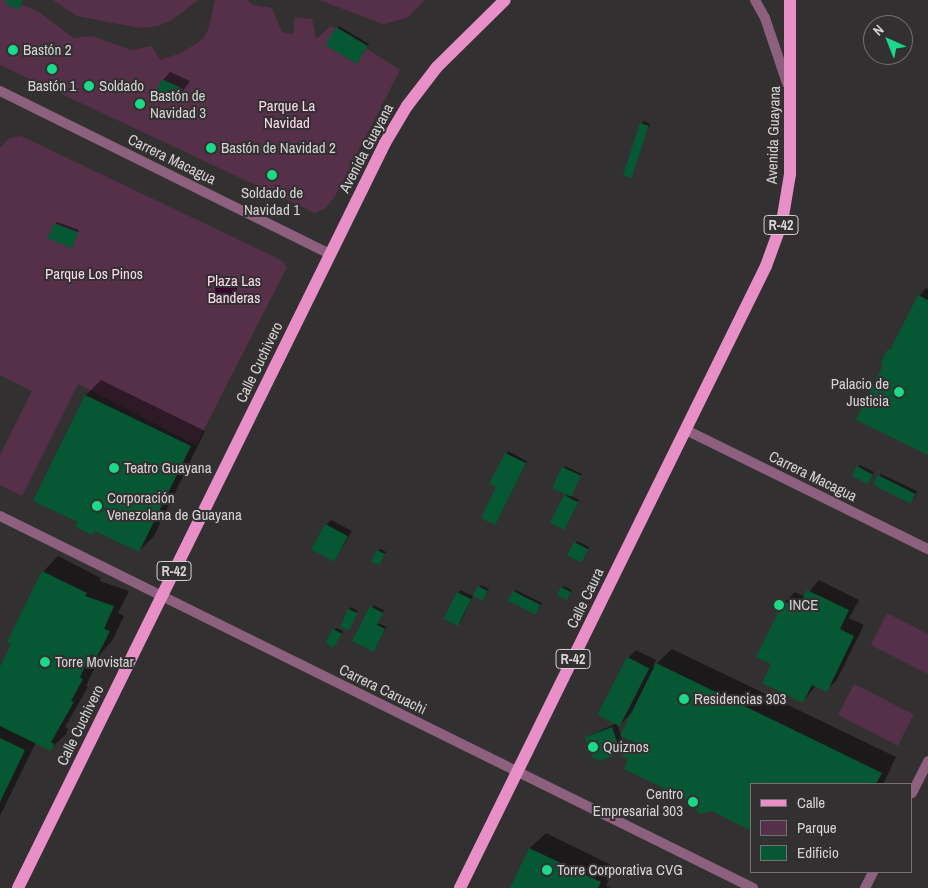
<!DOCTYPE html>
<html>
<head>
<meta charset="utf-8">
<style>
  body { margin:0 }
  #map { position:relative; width:928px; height:888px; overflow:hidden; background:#333031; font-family:"Archivo Narrow",sans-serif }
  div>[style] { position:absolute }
  .green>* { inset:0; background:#563048; transform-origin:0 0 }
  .water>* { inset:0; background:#3c072d }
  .round { border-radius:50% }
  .shadow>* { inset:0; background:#0007 }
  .building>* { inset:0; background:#065734; transform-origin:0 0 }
  .street>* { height:10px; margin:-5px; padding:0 5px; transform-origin:5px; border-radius:5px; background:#8d617d }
  .primary>* { height:12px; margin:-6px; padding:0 6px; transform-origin:6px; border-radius:6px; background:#e98fc8 }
  .dots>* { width:14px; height:14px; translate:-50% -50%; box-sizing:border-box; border:2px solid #333031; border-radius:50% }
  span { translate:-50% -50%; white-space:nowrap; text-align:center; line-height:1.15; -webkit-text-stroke:4px #333031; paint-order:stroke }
  .shield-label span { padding:1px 4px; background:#333031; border:1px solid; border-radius:4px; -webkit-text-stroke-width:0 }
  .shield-label { font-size:14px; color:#d5d3d4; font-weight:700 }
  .poi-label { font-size:15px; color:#d5d3d4 }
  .left { translate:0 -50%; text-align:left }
  .right { translate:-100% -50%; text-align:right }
  .park-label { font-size:15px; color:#fcd7ed }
  .street-label { font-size:15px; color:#d5d3d4 }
  .legend { position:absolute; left:750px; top:783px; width:162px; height:90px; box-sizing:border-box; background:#333031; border:1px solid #747172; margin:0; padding:6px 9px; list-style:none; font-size:15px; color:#d5d3d4 }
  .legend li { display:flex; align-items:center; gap:10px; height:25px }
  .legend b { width:25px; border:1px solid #747172 }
  .north { position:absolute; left:863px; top:15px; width:50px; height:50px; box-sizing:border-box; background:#333031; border:1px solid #747172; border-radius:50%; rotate:316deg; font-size:14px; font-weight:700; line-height:20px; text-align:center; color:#d5d3d4 }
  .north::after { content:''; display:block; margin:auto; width:18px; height:22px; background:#1ad988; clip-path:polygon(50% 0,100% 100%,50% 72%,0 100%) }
</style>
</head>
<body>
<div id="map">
  <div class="green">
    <i style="clip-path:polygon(0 0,11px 0,39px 12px,73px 38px,92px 36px,131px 50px,152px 46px,160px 60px,181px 53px,202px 40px,208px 30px,215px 0,247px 0,253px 5px,272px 8px,282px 32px,293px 34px,295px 17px,312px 19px,316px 39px,331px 26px,400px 70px,335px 196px,326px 208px,315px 213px,0 65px)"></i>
    <i style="clip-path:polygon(53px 0,198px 0,172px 20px,158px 26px,139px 28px,77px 16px)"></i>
    <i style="clip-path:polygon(319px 0,425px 0,407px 18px,383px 24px)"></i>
    <i style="clip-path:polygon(21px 136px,281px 260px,287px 267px,196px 445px,78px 384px,22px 496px,0 485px,0 455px,32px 391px,0 375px,0 148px,9px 138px)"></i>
    <i style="clip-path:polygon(887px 613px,928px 634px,928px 674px,871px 645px)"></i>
    <i style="left:854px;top:684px;width:67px;height:35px;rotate:27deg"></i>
  </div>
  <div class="water">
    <i class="round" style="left:215px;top:279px;width:22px;height:22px"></i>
  </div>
  <div class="shadow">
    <i style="clip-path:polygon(339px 26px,369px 44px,359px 60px,337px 28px)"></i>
    <i style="clip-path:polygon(170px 72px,190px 81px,176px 101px,163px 80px)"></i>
    <i style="clip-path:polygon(644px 121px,650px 124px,624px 175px,641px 124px)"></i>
    <i style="clip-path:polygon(57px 222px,79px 230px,71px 247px,55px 224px)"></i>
    <i style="clip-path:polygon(926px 288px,928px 289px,928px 454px,885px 365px,889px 350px,896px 343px,919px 296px)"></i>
    <i style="clip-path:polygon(101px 380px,205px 431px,154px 536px,139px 551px,35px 500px,86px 395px)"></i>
    <i style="clip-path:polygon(508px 451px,527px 461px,496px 521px,498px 487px)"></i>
    <i style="clip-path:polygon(860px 465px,874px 472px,868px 483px,858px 467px)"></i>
    <i style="clip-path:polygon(565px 466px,582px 474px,570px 495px,579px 500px,564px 528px,567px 494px)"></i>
    <i style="clip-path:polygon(881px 474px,917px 491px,913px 500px,879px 476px)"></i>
    <i style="clip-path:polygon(331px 520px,352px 531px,335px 560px,326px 525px)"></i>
    <i style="clip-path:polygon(577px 541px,589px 547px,583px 559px,575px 543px)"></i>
    <i style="clip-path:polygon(380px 549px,386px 552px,379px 565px,378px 551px)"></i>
    <i style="clip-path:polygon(58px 556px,101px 578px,100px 581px,129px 591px,118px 613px,124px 616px,112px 641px,94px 661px,97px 663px,86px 686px,88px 687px,65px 727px,68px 728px,66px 734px,50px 749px,36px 742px,0 816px,0 669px,43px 572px)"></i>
    <i style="clip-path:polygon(819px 580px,859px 600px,849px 618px,864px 625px,837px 680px,826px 690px,816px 685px,803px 702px,772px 664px,785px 602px,795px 592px,805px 597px)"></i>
    <i style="clip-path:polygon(481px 585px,489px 589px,483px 600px,479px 587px)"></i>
    <i style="clip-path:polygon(564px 586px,572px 590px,568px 596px,562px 588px)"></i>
    <i style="clip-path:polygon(460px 590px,473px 596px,460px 623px,445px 618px)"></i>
    <i style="clip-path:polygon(516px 590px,542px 603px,538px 611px,514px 592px)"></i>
    <i style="clip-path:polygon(373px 605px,384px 610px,378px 623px,386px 627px,376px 648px)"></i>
    <i style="clip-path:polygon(351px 607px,358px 611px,348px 630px,349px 610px)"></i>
    <i style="clip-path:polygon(336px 628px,343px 631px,335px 646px,334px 630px)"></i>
    <i style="clip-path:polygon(672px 649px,896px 757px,883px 784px,752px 784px,693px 801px,630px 759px,632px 712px,620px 725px,628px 658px,636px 650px,656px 660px,652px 668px)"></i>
    <i style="clip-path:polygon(617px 723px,625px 747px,620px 752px,586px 737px)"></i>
    <i style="clip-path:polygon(546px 833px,615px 867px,606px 886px,611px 888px,511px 888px,530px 848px)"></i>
  </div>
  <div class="building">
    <i style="clip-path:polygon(6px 0,23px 0,18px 10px,5px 3px)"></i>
    <i style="left:336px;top:27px;width:37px;height:21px;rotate:31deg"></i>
    <i style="left:162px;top:79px;width:23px;height:15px;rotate:25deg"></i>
    <i style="left:640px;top:123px;width:9px;height:55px;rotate:18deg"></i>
    <i style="left:54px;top:223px;width:26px;height:17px;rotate:21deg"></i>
    <i style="clip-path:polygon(918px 295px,928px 300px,928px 455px,856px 420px,883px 365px,880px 364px,888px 349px,890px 350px)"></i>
    <i style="clip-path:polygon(85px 395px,191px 446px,139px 552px,95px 531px,92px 535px,75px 527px,78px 522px,33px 501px)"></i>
    <i style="clip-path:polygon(505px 453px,526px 463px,495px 525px,481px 518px,496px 487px,489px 484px)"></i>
    <i style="left:857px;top:466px;width:18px;height:11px;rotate:29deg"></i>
    <i style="left:562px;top:467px;width:21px;height:23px;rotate:25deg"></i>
    <i style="left:878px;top:475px;width:42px;height:11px;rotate:27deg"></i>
    <i style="left:564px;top:495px;width:16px;height:31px;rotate:27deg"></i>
    <i style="left:325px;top:524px;width:26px;height:29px;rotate:28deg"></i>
    <i style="left:574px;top:542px;width:16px;height:15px;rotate:27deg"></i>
    <i style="left:377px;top:550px;width:9px;height:13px;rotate:27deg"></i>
    <i style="clip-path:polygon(42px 571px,87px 593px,85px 596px,114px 606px,104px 629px,110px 631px,97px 657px,91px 654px,80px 677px,83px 679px,71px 701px,74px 702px,51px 742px,54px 744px,51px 751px,0 726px,0 667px,11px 643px,7px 642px)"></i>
    <i style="left:478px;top:586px;width:11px;height:11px;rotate:27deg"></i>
    <i style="left:561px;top:587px;width:11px;height:9px;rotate:27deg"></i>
    <i style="clip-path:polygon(807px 590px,849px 610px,840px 629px,854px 636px,827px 692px,812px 685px,803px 703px,762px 683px,771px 664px,756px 657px,784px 601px,798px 608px)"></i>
    <i style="left:513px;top:591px;width:31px;height:11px;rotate:27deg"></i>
    <i style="left:457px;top:592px;width:16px;height:30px;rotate:27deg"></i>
    <i style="clip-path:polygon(370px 606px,383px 613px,377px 625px,385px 629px,374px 652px,352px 641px)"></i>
    <i style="left:348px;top:609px;width:10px;height:19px;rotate:24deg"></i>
    <i style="left:333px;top:629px;width:10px;height:16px;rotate:29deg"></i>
    <i style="left:627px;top:657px;width:25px;height:65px;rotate:27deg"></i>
    <i style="clip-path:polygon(656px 663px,882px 773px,876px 784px,752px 784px,752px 831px,712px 811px,699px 814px,692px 802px,624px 769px,628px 759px,622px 756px,628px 743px,635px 746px,636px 743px,620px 736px)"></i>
    <i style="clip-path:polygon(612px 727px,621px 753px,600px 761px,592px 757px,585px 737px)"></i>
    <i style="clip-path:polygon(0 738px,25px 750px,0 802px)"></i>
    <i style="clip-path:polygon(529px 848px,601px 882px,598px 888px,510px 888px)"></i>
  </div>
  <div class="street">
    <i style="left:755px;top:0;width:21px;rotate:61deg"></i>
    <i style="left:765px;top:18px;width:69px;rotate:71.3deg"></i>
    <i style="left:0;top:91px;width:368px;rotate:26.3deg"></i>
    <i style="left:686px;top:430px;width:270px;rotate:26.2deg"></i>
    <i style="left:0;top:516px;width:840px;rotate:26.29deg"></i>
    <i style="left:912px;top:793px;width:36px;rotate:-63deg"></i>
    <i style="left:865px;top:888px;width:18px;rotate:-63deg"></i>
  </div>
  <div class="primary">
    <i style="left:18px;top:888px;width:830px;rotate:-63.77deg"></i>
    <i style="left:385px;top:143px;width:43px;rotate:-59.3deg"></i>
    <i style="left:407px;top:106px;width:49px;rotate:-52.4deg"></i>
    <i style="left:437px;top:67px;width:95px;rotate:-44.6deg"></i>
    <i style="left:460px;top:888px;width:693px;rotate:-63.8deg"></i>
    <i style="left:766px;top:266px;width:47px;rotate:-70deg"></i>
    <i style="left:782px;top:222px;width:49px;rotate:-80.5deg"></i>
    <i style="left:790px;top:174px;width:174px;rotate:-90deg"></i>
  </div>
  <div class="dots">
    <i style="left:13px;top:50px;background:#1ad988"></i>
    <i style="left:52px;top:69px;background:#1ad988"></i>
    <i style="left:89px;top:86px;background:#1ad988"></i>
    <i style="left:140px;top:104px;background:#1ad988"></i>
    <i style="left:211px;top:148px;background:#1ad988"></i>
    <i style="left:272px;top:175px;background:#1ad988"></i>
    <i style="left:899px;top:392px;background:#1ad988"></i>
    <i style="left:114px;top:468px;background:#1ad988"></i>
    <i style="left:97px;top:506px;background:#1ad988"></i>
    <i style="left:779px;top:605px;background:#1ad988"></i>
    <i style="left:45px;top:662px;background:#1ad988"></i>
    <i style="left:684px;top:699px;background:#1ad988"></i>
    <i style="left:593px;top:747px;background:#1ad988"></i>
    <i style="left:693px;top:802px;background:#1ad988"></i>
    <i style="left:547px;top:870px;background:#1ad988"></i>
  </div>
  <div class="shield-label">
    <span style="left:781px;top:225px">R-42</span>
    <span style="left:174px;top:571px">R-42</span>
    <span style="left:573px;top:659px">R-42</span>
  </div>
  <div class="poi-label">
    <span class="left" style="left:23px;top:50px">Bastón 2</span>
    <span style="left:52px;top:86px">Bastón 1</span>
    <span class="left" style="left:99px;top:86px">Soldado</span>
    <span class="left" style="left:150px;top:104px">Bastón de<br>Navidad 3</span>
    <span class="left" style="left:221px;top:148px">Bastón de Navidad 2</span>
    <span style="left:272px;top:201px">Soldado de<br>Navidad 1</span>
    <span class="right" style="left:889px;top:392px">Palacio de<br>Justicia</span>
    <span class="left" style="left:124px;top:468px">Teatro Guayana</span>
    <span class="left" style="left:107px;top:506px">Corporación<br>Venezolana de Guayana</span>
    <span class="left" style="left:789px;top:605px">INCE</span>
    <span class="left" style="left:55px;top:662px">Torre Movistar</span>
    <span class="left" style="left:694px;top:699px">Residencias 303</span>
    <span class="left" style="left:603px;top:747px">Quiznos</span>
    <span class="right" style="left:683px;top:802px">Centro<br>Empresarial 303</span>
    <span class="left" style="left:557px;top:870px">Torre Corporativa CVG</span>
  </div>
  <div class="park-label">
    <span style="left:287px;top:114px">Parque La<br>Navidad</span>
    <span style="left:94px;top:274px">Parque Los Pinos</span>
    <span style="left:234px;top:289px">Plaza Las<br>Banderas</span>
  </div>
  <div class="street-label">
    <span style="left:773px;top:135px;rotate:-88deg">Avenida Guayana</span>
    <span style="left:366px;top:148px;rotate:-62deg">Avenida Guayana</span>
    <span style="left:172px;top:159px;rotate:26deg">Carrera Macagua</span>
    <span style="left:259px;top:362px;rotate:-64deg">Calle Cuchivero</span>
    <span style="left:813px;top:476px;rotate:26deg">Carrera Macagua</span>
    <span style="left:585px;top:598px;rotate:-64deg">Calle Caura</span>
    <span style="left:383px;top:689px;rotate:26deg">Carrera Caruachi</span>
    <span style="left:80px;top:725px;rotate:-64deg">Calle Cuchivero</span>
  </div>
  <ul class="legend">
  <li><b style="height:6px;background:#e98fc8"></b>Calle</li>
  <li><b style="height:14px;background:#563048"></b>Parque</li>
  <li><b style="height:14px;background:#065734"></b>Edificio</li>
  </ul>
  <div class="north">N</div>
</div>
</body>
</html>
